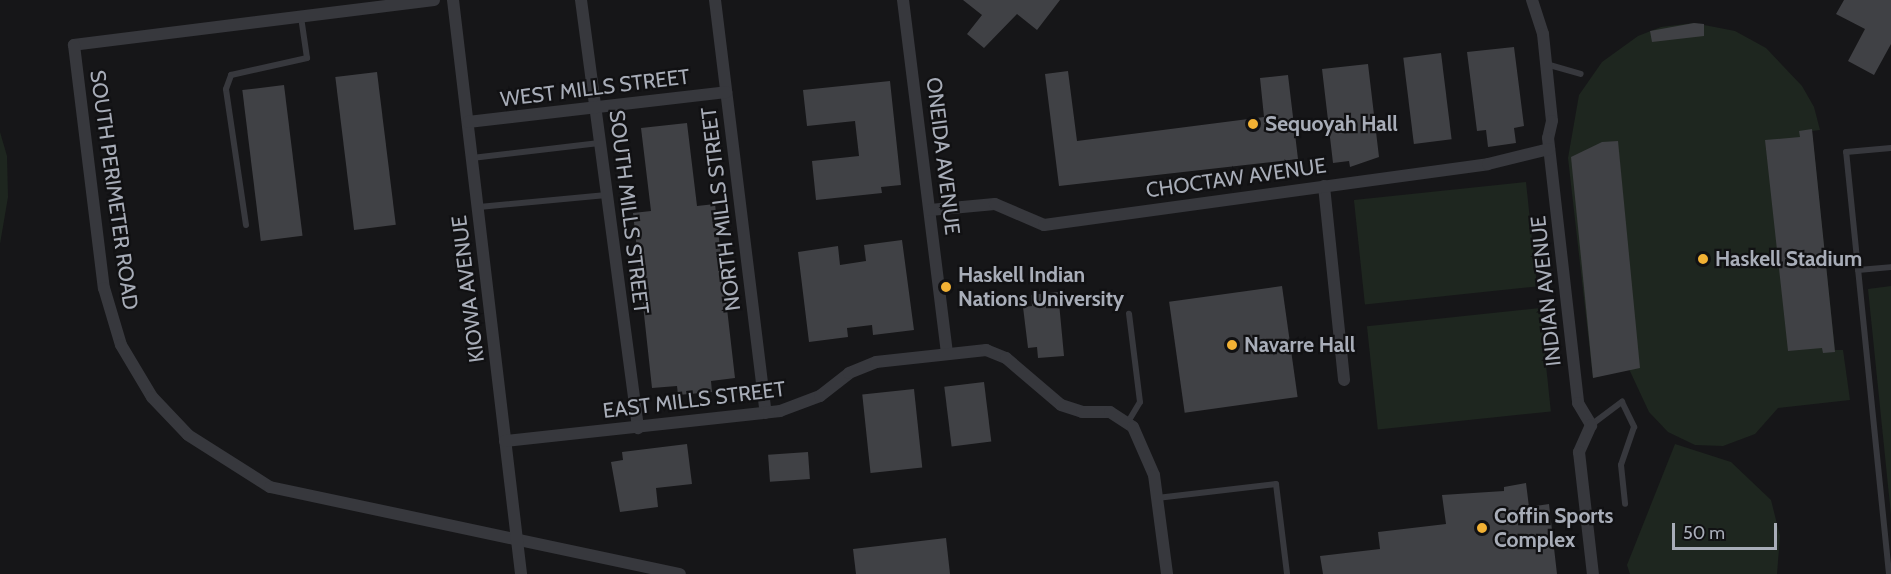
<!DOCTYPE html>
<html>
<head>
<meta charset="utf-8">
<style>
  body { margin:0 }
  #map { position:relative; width:1891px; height:574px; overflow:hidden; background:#161618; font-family:Cabin,sans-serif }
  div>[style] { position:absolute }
  .green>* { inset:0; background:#1e261f; transform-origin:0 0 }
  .building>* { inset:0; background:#404145; transform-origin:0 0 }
  .service>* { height:6px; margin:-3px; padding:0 3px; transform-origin:3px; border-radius:3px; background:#37383d }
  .minor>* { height:12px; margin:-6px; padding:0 6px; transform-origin:6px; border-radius:6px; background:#37383d }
  .dots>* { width:16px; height:16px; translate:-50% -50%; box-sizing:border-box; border:3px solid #111113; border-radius:50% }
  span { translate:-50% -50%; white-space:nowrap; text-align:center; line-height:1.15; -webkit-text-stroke:4.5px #111113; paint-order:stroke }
  .street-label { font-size:21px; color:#a8adb8 }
  .poi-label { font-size:21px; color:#a8adb8; font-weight:700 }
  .left { translate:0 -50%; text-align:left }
  .scale { position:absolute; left:1672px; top:523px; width:105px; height:27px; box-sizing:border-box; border:3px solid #a8adb8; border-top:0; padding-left:8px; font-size:18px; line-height:21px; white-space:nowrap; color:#a8adb8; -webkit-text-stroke:4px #111113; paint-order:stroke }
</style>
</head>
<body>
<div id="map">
  <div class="green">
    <i style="clip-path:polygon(1694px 23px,1735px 31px,1766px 48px,1802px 86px,1814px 107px,1820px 130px,1812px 131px,1835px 350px,1843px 350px,1850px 400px,1778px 408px,1755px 434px,1723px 446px,1695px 445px,1668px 432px,1649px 412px,1629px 369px,1593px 378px,1568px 158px,1579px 95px,1602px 62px,1638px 36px,1661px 27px)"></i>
    <i style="clip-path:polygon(0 132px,7px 156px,8px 197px,0 244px)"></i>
    <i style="left:1526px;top:182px;width:105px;height:173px;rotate:84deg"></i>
    <i style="clip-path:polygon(1891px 286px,1891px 515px,1868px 289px)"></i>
    <i style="left:1540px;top:308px;width:104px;height:174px;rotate:84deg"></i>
    <i style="clip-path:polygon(1675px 444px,1731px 462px,1771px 500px,1780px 536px,1777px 574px,1630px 574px,1627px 565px)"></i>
  </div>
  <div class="building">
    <i style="clip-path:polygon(963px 0,1060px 0,1037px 30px,1017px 14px,984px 48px,967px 34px,982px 15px)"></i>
    <i style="clip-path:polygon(1844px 0,1891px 0,1891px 44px,1874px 75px,1848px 61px,1865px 29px,1836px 14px)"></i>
    <i style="clip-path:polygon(1694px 23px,1704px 24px,1704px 36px,1652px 42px,1650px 31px)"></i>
    <i style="clip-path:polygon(1514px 47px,1524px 126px,1514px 128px,1516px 143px,1488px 147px,1486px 130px,1477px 131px,1467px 52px)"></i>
    <i style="left:1441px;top:53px;width:87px;height:38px;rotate:83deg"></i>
    <i style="clip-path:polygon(1368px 64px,1379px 157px,1350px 167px,1349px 161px,1333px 163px,1322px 69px)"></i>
    <i style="clip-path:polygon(1068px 71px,1077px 141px,1264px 117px,1260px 78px,1288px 75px,1298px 159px,1059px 186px,1045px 74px)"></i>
    <i style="left:377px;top:72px;width:154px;height:42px;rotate:83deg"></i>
    <i style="clip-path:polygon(890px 81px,901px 185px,881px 187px,882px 193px,816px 200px,812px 161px,859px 156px,855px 121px,807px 126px,803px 90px)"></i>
    <i style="left:284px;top:85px;width:152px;height:42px;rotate:83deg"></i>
    <i style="clip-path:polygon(687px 123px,697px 206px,715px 204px,735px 378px,711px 381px,712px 392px,678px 395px,677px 386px,652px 388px,633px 213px,651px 211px,641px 128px)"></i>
    <i style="clip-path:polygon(1812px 129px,1835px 352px,1823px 353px,1822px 348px,1788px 351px,1765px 140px,1800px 137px,1799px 131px)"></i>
    <i style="clip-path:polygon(1618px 141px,1640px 368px,1593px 378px,1571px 157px,1602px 142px)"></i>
    <i style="clip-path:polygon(902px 240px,914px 330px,873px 335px,872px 325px,847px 328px,848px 337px,809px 342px,798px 252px,838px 246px,840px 265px,866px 261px,864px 245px)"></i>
    <i style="left:1282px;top:286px;width:112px;height:114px;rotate:82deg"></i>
    <i style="clip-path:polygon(1058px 292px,1064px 356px,1038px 358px,1037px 347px,1028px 348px,1023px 307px,1032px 306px,1031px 295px)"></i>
    <i style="left:984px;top:382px;width:60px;height:40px;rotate:83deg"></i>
    <i style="left:914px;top:389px;width:79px;height:52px;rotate:84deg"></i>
    <i style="clip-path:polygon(687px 444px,692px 484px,656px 488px,658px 507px,620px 512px,611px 462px,623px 460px,622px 452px)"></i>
    <i style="left:808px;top:452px;width:27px;height:40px;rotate:86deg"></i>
    <i style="clip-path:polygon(1526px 483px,1529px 507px,1549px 504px,1557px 574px,1323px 574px,1320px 556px,1380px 549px,1378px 532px,1446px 524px,1442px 495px,1504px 491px,1504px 487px)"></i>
    <i style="clip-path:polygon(946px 538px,950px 574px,856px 574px,853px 549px)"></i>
  </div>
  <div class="service">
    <i style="left:1546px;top:64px;width:36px;rotate:16deg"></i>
    <i style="left:472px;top:158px;width:128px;rotate:-6.7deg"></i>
    <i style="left:479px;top:207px;width:128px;rotate:-5.4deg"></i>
    <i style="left:246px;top:225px;width:137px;rotate:-98.4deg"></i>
    <i style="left:226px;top:89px;width:15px;rotate:-70deg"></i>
    <i style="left:231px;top:75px;width:78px;rotate:-12.6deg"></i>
    <i style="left:307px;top:58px;width:41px;rotate:-98.3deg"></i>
    <i style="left:1858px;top:270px;width:33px;rotate:-5deg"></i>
    <i style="left:1128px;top:422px;width:23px;rotate:-59deg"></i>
    <i style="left:1140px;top:402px;width:89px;rotate:-97.1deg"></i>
    <i style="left:1591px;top:425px;width:39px;rotate:-37deg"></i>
    <i style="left:1622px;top:402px;width:28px;rotate:64deg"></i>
    <i style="left:1634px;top:427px;width:40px;rotate:108.9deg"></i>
    <i style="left:1621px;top:465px;width:39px;rotate:84deg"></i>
    <i style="left:1157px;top:498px;width:120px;rotate:-6.7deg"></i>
    <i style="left:1276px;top:484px;width:91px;rotate:83deg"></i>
    <i style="left:1889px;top:574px;width:424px;rotate:-95.8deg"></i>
    <i style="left:1846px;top:152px;width:45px;rotate:-5.1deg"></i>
  </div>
  <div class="minor">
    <i style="left:434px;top:0;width:363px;rotate:172.9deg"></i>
    <i style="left:74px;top:45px;width:245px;rotate:83deg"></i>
    <i style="left:104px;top:288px;width:59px;rotate:73.4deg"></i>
    <i style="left:121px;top:345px;width:61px;rotate:59.2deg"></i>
    <i style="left:152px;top:397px;width:52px;rotate:46.5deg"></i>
    <i style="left:188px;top:435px;width:97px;rotate:32.4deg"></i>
    <i style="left:270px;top:487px;width:419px;rotate:12deg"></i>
    <i style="left:453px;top:0;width:578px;rotate:83.24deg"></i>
    <i style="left:581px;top:0;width:432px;rotate:82.4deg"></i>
    <i style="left:715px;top:0;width:416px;rotate:83deg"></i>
    <i style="left:903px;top:0;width:356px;rotate:82.9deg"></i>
    <i style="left:1532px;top:0;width:36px;rotate:72deg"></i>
    <i style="left:1543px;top:34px;width:87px;rotate:84.1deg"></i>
    <i style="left:1552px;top:121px;width:17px;rotate:103deg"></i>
    <i style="left:1548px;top:138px;width:267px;rotate:83.5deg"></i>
    <i style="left:1578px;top:403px;width:26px;rotate:59deg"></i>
    <i style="left:1591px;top:425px;width:30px;rotate:114deg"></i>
    <i style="left:1579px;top:452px;width:123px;rotate:83.5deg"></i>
    <i style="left:468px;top:122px;width:260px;rotate:-6.6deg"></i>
    <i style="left:1324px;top:186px;width:195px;rotate:84.1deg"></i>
    <i style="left:930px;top:210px;width:65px;rotate:-5.3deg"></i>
    <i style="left:995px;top:204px;width:53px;rotate:23.2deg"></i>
    <i style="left:1044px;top:225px;width:448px;rotate:-7.8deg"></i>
    <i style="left:1488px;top:164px;width:63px;rotate:-13.8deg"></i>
    <i style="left:505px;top:441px;width:277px;rotate:-6.2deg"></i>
    <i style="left:780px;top:411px;width:43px;rotate:-20.6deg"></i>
    <i style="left:820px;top:396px;width:37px;rotate:-38deg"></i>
    <i style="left:849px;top:373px;width:29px;rotate:-22deg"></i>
    <i style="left:876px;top:362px;width:111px;rotate:-6.2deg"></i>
    <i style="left:986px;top:350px;width:22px;rotate:22deg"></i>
    <i style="left:1006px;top:358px;width:72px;rotate:40.5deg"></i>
    <i style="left:1061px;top:405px;width:22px;rotate:18deg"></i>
    <i style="left:1082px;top:412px;width:28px"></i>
    <i style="left:1110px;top:412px;width:27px;rotate:33deg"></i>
    <i style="left:1133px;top:427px;width:52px;rotate:66.4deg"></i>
    <i style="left:1154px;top:475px;width:100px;rotate:82.5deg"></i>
  </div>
  <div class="dots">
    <i style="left:1253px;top:124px;background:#f2b134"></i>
    <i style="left:1703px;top:259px;background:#f2b134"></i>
    <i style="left:946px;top:287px;background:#f2b134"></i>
    <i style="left:1232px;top:345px;background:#f2b134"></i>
    <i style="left:1482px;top:528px;background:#f2b134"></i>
  </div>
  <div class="street-label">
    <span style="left:595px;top:88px;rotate:-7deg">WEST MILLS STREET</span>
    <span style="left:943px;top:156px;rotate:83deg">ONEIDA AVENUE</span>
    <span style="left:1236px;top:178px;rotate:-8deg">CHOCTAW AVENUE</span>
    <span style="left:114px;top:190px;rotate:82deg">SOUTH PERIMETER ROAD</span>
    <span style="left:721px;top:209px;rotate:-97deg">NORTH MILLS STREET</span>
    <span style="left:629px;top:212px;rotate:83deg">SOUTH MILLS STREET</span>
    <span style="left:468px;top:289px;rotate:-97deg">KIOWA AVENUE</span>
    <span style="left:1546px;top:291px;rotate:-96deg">INDIAN AVENUE</span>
    <span style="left:694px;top:400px;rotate:-7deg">EAST MILLS STREET</span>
  </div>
  <div class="poi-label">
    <span class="left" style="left:1265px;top:124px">Sequoyah Hall</span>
    <span class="left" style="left:1715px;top:259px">Haskell Stadium</span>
    <span class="left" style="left:958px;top:287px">Haskell Indian<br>Nations University</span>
    <span class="left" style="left:1244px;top:345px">Navarre Hall</span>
    <span class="left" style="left:1494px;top:528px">Coffin Sports<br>Complex</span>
  </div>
  <div class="scale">50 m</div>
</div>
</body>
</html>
